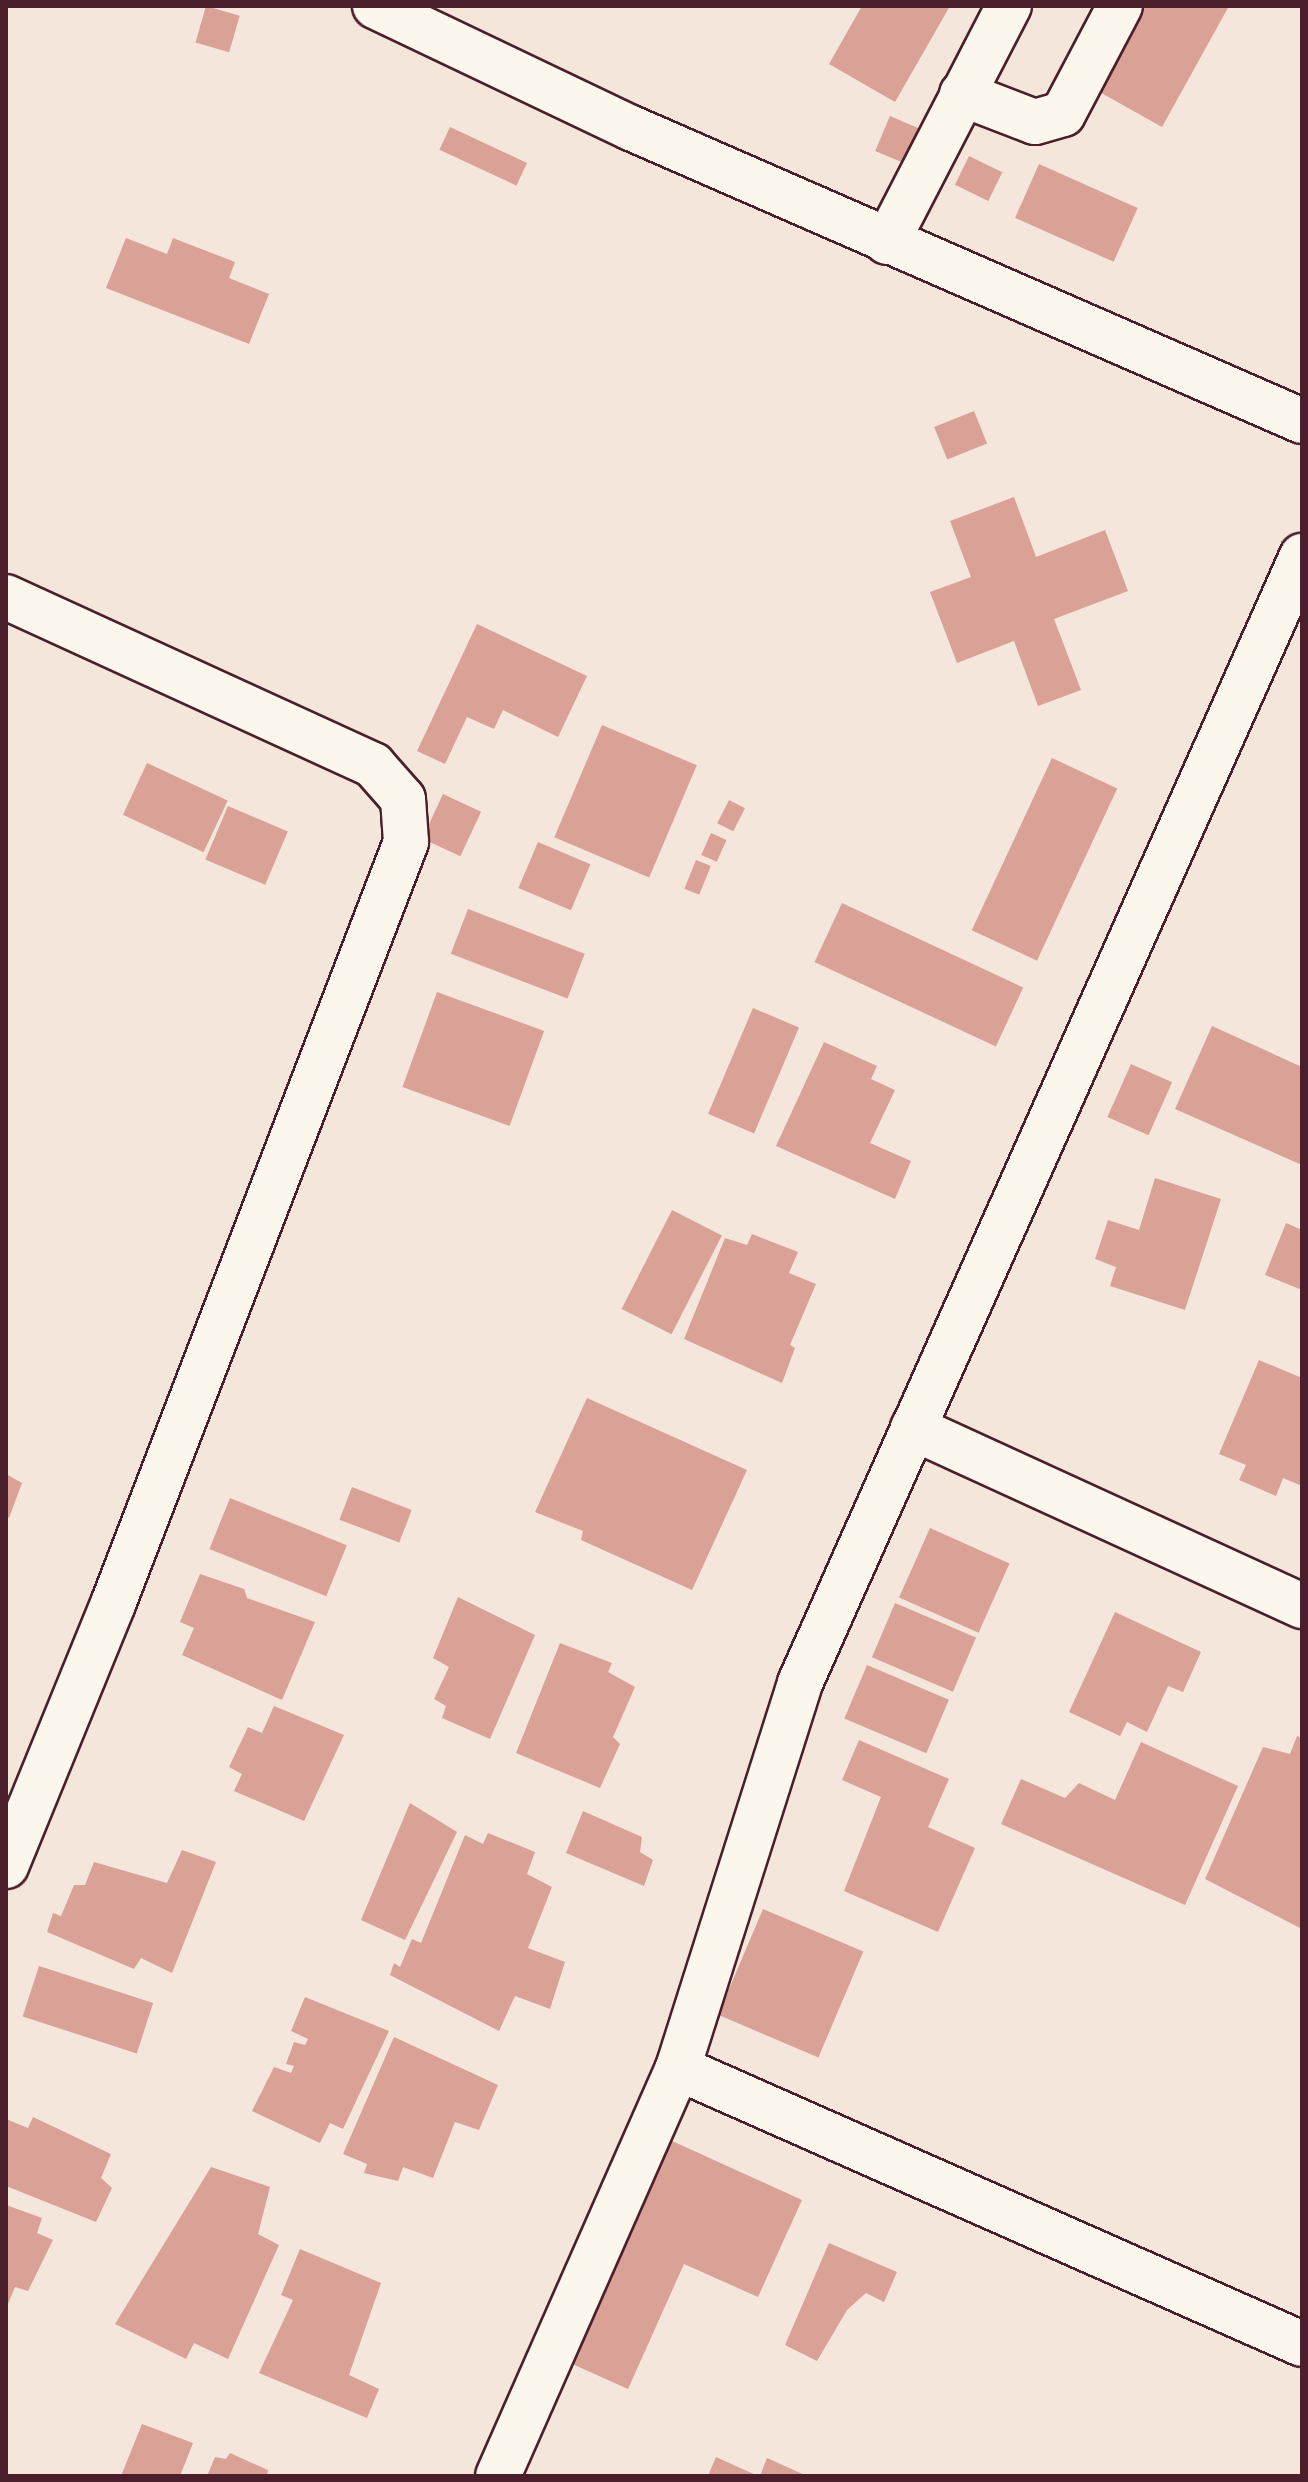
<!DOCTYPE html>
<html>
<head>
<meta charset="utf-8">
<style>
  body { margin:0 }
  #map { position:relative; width:1308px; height:2482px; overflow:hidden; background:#f4e6db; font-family:Itim,sans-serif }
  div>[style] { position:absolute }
  .building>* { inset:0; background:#daa196; transform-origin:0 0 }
  .roads { filter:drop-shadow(2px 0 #4a1f2b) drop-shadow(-2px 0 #4a1f2b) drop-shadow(0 2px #4a1f2b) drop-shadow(0 -2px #4a1f2b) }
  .minor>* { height:44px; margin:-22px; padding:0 22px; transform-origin:22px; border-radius:22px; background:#fbf7ec }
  span { translate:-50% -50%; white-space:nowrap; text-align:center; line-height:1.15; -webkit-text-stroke:7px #fbf7ec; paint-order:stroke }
  .frame { position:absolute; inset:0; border:8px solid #4a1f2b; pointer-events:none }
</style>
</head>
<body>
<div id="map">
  <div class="building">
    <i style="left:206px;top:6px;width:35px;height:38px;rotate:16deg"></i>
    <i style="clip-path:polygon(862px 6px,950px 6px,895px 102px,829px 64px)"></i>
    <i style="clip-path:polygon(1142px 6px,1229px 6px,1162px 127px,1096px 90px)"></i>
    <i style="left:890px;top:116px;width:33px;height:38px;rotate:23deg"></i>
    <i style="left:450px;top:127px;width:85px;height:25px;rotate:25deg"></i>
    <i style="left:969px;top:156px;width:37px;height:32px;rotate:26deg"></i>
    <i style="left:1039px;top:164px;width:108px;height:59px;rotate:24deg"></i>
    <i style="clip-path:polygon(126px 238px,167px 254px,173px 238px,235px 262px,229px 278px,269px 294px,249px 344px,106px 288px)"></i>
    <i style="left:974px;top:411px;width:35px;height:43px;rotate:68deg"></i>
    <i style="clip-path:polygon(1014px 497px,1036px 557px,1105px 530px,1128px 591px,1054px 619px,1081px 690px,1038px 706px,1014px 641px,957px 663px,930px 592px,971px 577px,950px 521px)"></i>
    <i style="clip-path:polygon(477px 624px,587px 676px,558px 737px,503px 710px,494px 729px,467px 717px,445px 764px,417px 751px)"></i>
    <i style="left:602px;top:725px;width:103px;height:122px;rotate:23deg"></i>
    <i style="left:1052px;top:758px;width:72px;height:190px;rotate:25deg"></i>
    <i style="left:147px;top:763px;width:89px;height:57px;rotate:25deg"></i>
    <i style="left:443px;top:794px;width:42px;height:49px;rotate:25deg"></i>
    <i style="left:729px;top:800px;width:18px;height:26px;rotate:27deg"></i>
    <i style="left:228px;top:806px;width:65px;height:58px;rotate:23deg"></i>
    <i style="left:711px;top:833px;width:17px;height:24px;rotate:24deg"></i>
    <i style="left:538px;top:842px;width:57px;height:50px;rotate:23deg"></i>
    <i style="left:696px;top:860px;width:16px;height:31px;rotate:22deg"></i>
    <i style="left:842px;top:903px;width:200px;height:65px;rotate:25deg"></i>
    <i style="left:468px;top:909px;width:125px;height:48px;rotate:21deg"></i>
    <i style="left:437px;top:992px;width:114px;height:101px;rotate:20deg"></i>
    <i style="left:753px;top:1008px;width:50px;height:115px;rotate:23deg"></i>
    <i style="clip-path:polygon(1212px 1026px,1302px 1067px,1302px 1165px,1175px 1109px)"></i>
    <i style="clip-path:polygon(824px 1042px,877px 1066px,871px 1079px,895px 1090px,870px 1143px,911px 1161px,895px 1199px,776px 1146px)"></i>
    <i style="left:1131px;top:1064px;width:45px;height:58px;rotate:24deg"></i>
    <i style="clip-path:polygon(1155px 1178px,1221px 1199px,1185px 1310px,1110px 1286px,1116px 1267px,1095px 1259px,1108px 1220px,1139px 1230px)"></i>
    <i style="left:672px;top:1210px;width:56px;height:111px;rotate:27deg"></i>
    <i style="clip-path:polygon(1286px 1223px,1302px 1230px,1302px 1290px,1265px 1275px)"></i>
    <i style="clip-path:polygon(752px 1234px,798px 1252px,789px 1273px,816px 1284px,790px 1345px,795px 1348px,782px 1383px,684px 1339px,725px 1238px,747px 1245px)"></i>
    <i style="clip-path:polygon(1259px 1360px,1302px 1378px,1302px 1486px,1283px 1478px,1276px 1496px,1239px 1480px,1246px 1465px,1219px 1454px)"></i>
    <i style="clip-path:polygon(587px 1398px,747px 1470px,692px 1590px,581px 1540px,583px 1531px,535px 1512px)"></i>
    <i style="clip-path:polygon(6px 1474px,22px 1483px,9px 1518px,6px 1516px)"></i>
    <i style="left:352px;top:1487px;width:64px;height:35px;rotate:21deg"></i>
    <i style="left:230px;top:1498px;width:126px;height:55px;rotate:22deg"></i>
    <i style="left:930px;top:1528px;width:87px;height:76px;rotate:24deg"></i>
    <i style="clip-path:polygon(200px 1574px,244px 1589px,247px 1598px,315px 1622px,282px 1700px,182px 1655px,194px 1628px,180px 1622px)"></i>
    <i style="clip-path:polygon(458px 1597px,535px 1635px,490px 1739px,442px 1718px,446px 1706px,434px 1699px,449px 1667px,433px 1658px)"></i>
    <i style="left:895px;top:1603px;width:88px;height:59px;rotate:23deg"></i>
    <i style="clip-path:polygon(1115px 1612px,1201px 1652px,1183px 1692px,1168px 1686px,1147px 1732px,1127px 1722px,1120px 1736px,1069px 1712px)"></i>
    <i style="clip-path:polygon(560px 1643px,612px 1663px,608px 1672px,635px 1687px,613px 1737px,620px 1744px,600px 1788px,516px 1753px)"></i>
    <i style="left:867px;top:1665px;width:89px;height:58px;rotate:23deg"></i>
    <i style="clip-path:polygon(274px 1706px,344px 1735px,304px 1821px,234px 1791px,242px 1774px,229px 1767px,248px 1727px,262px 1733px)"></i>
    <i style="clip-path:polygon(1297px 1736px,1302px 1738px,1302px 1929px,1205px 1879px,1263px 1747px,1290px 1754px)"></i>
    <i style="clip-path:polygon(859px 1740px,949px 1779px,928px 1827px,975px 1848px,938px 1932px,844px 1891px,881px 1797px,842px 1780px)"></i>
    <i style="clip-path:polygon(1141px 1742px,1238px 1786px,1185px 1905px,1001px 1824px,1021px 1779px,1065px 1798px,1079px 1783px,1115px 1800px)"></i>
    <i style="clip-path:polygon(410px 1803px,457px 1832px,405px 1940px,361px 1920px)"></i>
    <i style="clip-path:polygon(583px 1811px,642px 1837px,640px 1852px,653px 1860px,644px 1886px,566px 1853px)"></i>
    <i style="clip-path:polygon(488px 1833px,535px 1852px,527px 1874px,552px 1887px,528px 1948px,565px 1962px,550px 2009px,515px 1996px,499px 2031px,390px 1975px,394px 1963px,400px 1967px,412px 1939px,421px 1943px,465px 1835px,483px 1844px)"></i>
    <i style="clip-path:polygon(182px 1850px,216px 1862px,172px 1973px,141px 1958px,134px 1969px,47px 1932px,53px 1913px,61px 1916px,74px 1885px,85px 1885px,94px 1862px,167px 1883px)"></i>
    <i style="left:763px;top:1909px;width:109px;height:115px;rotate:23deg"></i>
    <i style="left:39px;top:1966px;width:120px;height:53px;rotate:18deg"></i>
    <i style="clip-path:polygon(305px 1997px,389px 2031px,343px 2129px,330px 2123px,320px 2143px,252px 2111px,274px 2067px,291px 2073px,294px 2066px,286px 2064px,294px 2042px,305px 2045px,308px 2039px,291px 2031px)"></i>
    <i style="clip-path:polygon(394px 2037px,498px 2085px,479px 2130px,455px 2122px,433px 2178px,403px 2167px,398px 2181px,364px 2173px,367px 2164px,343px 2154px)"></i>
    <i style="clip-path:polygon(33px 2117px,111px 2154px,101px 2178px,112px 2188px,96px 2222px,6px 2186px,6px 2119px,28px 2128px)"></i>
    <i style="clip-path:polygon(670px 2140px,802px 2200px,758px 2297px,684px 2264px,628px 2389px,570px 2363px)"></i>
    <i style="clip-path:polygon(211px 2167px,270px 2187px,258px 2234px,279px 2245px,228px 2359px,194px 2343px,186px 2359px,115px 2324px)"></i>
    <i style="clip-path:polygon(6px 2205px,42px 2218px,37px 2233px,53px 2240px,28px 2291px,15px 2287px,6px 2309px)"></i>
    <i style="clip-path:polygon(829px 2243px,897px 2272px,884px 2302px,866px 2293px,847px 2310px,817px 2361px,785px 2345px)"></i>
    <i style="clip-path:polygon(300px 2249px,381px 2283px,349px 2375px,379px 2389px,367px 2418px,259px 2373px,293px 2300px,281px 2295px)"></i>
    <i style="clip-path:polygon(142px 2424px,193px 2443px,180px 2476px,121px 2476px)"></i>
    <i style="clip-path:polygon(230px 2453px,268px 2470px,267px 2476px,207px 2476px,215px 2457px,226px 2459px)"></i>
    <i style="clip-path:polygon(716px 2457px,758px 2476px,708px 2476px)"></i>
    <i style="clip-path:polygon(767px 2458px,807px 2476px,760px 2476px)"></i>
  </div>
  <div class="roads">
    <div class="minor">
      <i style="left:375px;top:6px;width:284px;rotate:25.5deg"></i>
      <i style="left:631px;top:128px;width:732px;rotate:23.59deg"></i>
      <i style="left:962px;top:94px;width:78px;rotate:21deg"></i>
      <i style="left:1035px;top:122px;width:29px;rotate:-16deg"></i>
      <i style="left:1063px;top:114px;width:122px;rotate:-62.2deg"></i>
      <i style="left:887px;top:242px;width:266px;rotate:-62.7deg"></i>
      <i style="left:6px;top:597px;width:404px;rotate:24.6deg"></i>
      <i style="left:373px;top:765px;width:45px;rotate:48.6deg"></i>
      <i style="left:403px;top:799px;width:43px;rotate:86deg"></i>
      <i style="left:406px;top:842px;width:816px;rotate:111.03deg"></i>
      <i style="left:113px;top:1604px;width:283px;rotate:112.2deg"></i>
      <i style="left:913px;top:1428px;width:428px;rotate:24.6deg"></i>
      <i style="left:678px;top:2068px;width:682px;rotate:23.86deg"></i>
      <i style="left:498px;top:2476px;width:446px;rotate:-66.2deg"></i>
      <i style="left:678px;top:2068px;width:404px;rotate:-72.4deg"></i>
      <i style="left:800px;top:1683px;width:1234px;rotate:-65.99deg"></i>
    </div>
  </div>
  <div class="frame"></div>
</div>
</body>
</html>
